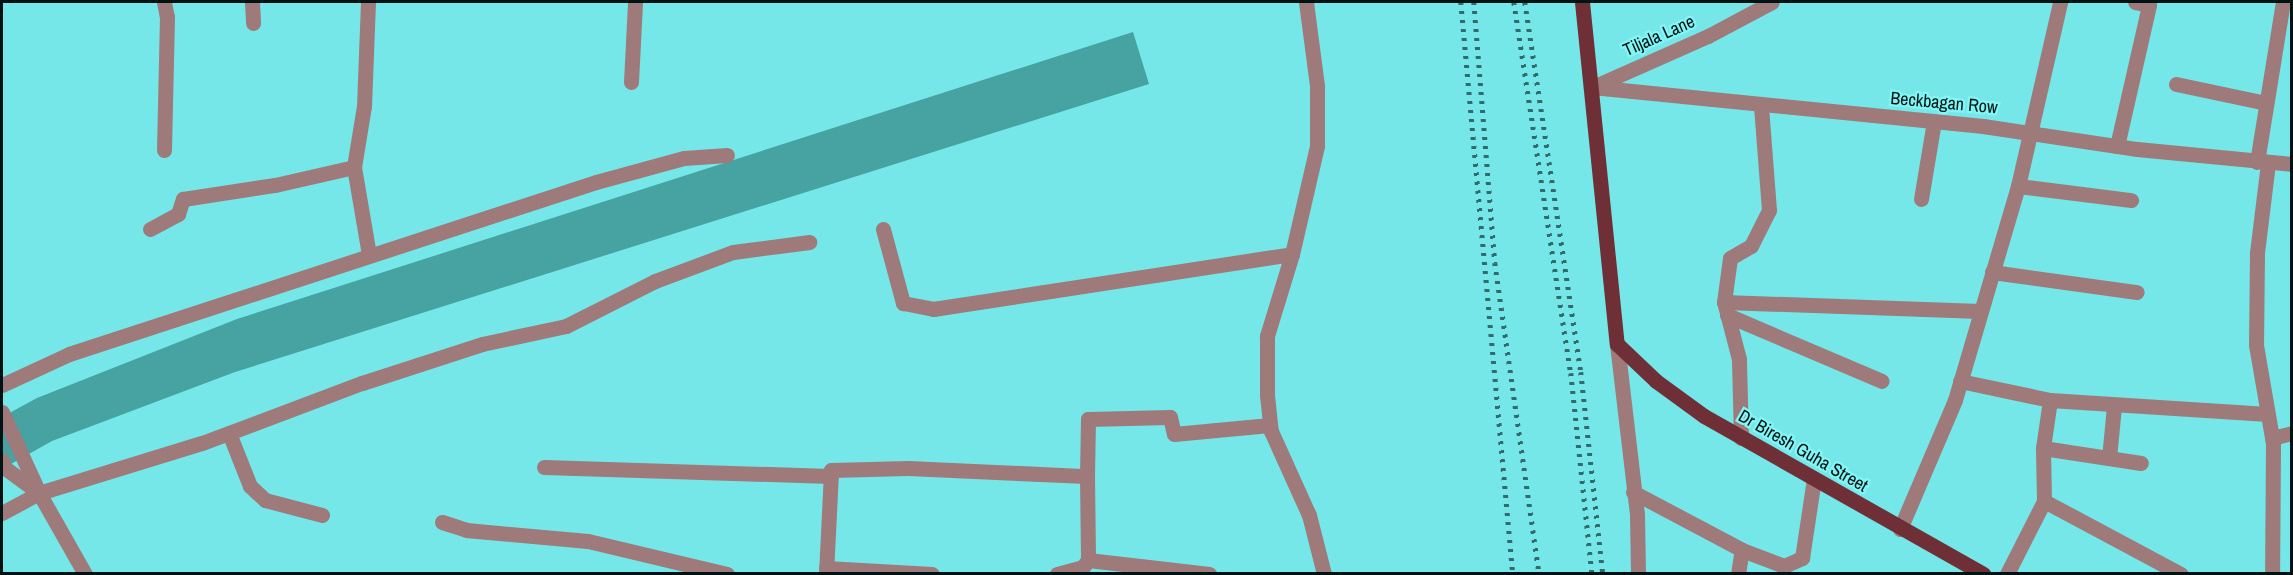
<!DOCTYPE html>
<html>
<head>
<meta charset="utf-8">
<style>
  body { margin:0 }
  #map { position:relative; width:2293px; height:575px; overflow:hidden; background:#75e7e8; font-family:"Archivo Narrow",sans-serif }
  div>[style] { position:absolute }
  .water>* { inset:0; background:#47a2a2 }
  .minor>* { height:15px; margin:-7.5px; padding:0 7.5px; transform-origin:7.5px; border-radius:7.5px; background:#9f7a7b }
  .major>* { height:15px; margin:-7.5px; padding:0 7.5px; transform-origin:7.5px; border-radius:7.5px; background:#6e3036 }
  .rail>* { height:4.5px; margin-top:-2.25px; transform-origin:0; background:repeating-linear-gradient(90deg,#316b6c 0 3px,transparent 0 9px) }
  span { translate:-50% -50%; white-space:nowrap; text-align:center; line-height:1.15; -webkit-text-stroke:4.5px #83f5f5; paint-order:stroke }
  .street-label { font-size:18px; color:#001314 }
  .frame { position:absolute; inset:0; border:3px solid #001314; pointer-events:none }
</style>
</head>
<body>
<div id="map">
  <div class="water">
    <i style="clip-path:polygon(1133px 32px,1149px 84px,235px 372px,52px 441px,2px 469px,2px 417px,37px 398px,237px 319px)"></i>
  </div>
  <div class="minor">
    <i style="left:164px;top:2px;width:15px;rotate:79deg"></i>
    <i style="left:167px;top:17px;width:133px;rotate:91.3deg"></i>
    <i style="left:252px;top:2px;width:21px;rotate:87deg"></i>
    <i style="left:368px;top:2px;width:104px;rotate:92.2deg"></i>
    <i style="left:364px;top:106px;width:62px;rotate:99.3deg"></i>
    <i style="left:354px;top:167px;width:89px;rotate:80.3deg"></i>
    <i style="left:1306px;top:2px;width:85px;rotate:82.5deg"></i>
    <i style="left:1317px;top:86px;width:60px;rotate:90deg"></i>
    <i style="left:1317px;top:146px;width:111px;rotate:103deg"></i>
    <i style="left:1292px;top:254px;width:86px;rotate:107deg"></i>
    <i style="left:1267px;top:336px;width:59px;rotate:90deg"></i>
    <i style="left:1267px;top:395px;width:36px;rotate:84deg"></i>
    <i style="left:1271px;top:431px;width:92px;rotate:65.7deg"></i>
    <i style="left:1309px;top:515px;width:61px;rotate:75.7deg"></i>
    <i style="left:631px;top:82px;width:80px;rotate:-87.1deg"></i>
    <i style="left:2176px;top:84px;width:92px;rotate:11.9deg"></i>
    <i style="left:1595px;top:86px;width:124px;rotate:-23.9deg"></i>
    <i style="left:1708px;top:36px;width:72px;rotate:-28deg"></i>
    <i style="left:1592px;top:87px;width:393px;rotate:5.7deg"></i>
    <i style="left:1983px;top:126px;width:156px;rotate:8.5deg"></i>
    <i style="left:2137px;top:149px;width:156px;rotate:5.5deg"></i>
    <i style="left:2117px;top:146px;width:145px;rotate:-77.2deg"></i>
    <i style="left:2149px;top:5px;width:14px;rotate:-168deg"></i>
    <i style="left:2257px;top:162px;width:162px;rotate:-80.8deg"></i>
    <i style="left:2268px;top:163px;width:91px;rotate:97deg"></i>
    <i style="left:2257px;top:253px;width:92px;rotate:90.6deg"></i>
    <i style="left:2256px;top:345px;width:99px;rotate:80.2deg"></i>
    <i style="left:2273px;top:443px;width:131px;rotate:90.4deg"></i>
    <i style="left:2018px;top:186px;width:114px;rotate:7.1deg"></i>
    <i style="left:1921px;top:199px;width:79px;rotate:-80.5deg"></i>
    <i style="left:150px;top:229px;width:32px;rotate:-28deg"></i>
    <i style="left:178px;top:214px;width:16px;rotate:-72deg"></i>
    <i style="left:183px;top:199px;width:93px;rotate:-8.7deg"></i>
    <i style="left:275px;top:185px;width:81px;rotate:-12.8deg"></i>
    <i style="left:883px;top:229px;width:77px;rotate:74.9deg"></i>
    <i style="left:903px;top:303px;width:31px;rotate:11deg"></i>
    <i style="left:933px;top:309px;width:363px;rotate:-8.7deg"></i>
    <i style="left:1992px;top:272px;width:146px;rotate:7.9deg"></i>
    <i style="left:1724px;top:302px;width:256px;rotate:2deg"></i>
    <i style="left:1727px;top:315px;width:168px;rotate:23.1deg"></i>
    <i style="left:1617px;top:344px;width:172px;rotate:83.3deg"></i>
    <i style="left:1637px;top:515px;width:59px;rotate:89deg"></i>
    <i style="left:1960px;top:381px;width:92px;rotate:11.9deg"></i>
    <i style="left:2050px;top:400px;width:218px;rotate:3.7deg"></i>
    <i style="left:2px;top:385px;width:74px;rotate:-24.8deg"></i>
    <i style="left:69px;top:354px;width:554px;rotate:-18.08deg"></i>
    <i style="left:596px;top:182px;width:91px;rotate:-15.3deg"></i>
    <i style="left:684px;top:158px;width:43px;rotate:-4deg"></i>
    <i style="left:2050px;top:400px;width:49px;rotate:98.3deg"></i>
    <i style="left:2043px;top:448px;width:99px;rotate:8.7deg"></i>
    <i style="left:2px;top:412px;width:89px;rotate:65.4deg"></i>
    <i style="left:39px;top:493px;width:93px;rotate:60.4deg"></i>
    <i style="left:229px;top:433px;width:57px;rotate:68.4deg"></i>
    <i style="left:250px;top:486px;width:21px;rotate:43deg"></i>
    <i style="left:265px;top:500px;width:59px;rotate:14.7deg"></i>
    <i style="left:1741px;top:438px;width:79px;rotate:-91.5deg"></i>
    <i style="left:1739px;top:359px;width:59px;rotate:-104.7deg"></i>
    <i style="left:1724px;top:302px;width:44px;rotate:-82.2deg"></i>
    <i style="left:1730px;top:258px;width:24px;rotate:-30deg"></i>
    <i style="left:1751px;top:246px;width:40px;rotate:-63.4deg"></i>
    <i style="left:1769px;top:210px;width:104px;rotate:-94.4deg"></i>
    <i style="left:2272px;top:438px;width:21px;rotate:-14deg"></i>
    <i style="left:2109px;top:458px;width:52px;rotate:-84.5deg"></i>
    <i style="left:2px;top:460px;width:9px;rotate:69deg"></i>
    <i style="left:5px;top:468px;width:42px;rotate:36.3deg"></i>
    <i style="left:544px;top:467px;width:287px;rotate:1.8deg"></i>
    <i style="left:1087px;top:476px;width:57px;rotate:-89deg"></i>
    <i style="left:1088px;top:419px;width:82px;rotate:-1.4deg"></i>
    <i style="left:1170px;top:417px;width:17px;rotate:77deg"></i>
    <i style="left:1174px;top:434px;width:96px;rotate:-5.4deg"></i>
    <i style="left:1633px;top:492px;width:123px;rotate:28deg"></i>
    <i style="left:1742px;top:550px;width:45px;rotate:20.9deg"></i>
    <i style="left:1784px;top:566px;width:20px;rotate:-24deg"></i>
    <i style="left:1802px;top:558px;width:80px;rotate:-81.4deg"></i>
    <i style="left:2044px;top:501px;width:155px;rotate:28.1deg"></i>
    <i style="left:2px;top:513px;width:42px;rotate:-28.4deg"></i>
    <i style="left:39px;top:493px;width:170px;rotate:-17.1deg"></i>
    <i style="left:202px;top:443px;width:171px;rotate:-20.6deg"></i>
    <i style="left:362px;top:383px;width:126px;rotate:-18deg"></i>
    <i style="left:482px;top:344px;width:86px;rotate:-12.1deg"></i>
    <i style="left:566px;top:326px;width:100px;rotate:-26.8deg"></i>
    <i style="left:655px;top:281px;width:83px;rotate:-20.4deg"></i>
    <i style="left:733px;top:252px;width:77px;rotate:-7.5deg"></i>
    <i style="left:442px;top:522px;width:25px;rotate:18deg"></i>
    <i style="left:466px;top:530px;width:122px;rotate:5.2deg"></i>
    <i style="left:588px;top:541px;width:143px;rotate:13.4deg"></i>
    <i style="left:1900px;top:529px;width:140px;rotate:-66.9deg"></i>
    <i style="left:1955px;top:400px;width:223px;rotate:-73.6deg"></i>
    <i style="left:2018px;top:186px;width:189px;rotate:-77.1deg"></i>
    <i style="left:1088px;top:560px;width:122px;rotate:6.6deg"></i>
    <i style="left:826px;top:568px;width:106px;rotate:3.2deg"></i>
    <i style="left:826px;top:574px;width:104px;rotate:-87.2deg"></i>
    <i style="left:831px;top:470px;width:77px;rotate:-1.5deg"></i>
    <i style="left:908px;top:468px;width:179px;rotate:2.6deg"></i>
    <i style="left:1087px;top:476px;width:84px;rotate:89.3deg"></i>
    <i style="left:1088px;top:560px;width:9px;rotate:126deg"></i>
    <i style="left:1083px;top:567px;width:27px;rotate:165deg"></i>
    <i style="left:1738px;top:574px;width:24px;rotate:-81deg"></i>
    <i style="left:2007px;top:574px;width:82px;rotate:-63.1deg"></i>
    <i style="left:2044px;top:501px;width:53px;rotate:-91.1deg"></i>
  </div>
  <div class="major">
    <i style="left:1582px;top:2px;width:344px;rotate:84.2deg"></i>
    <i style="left:1617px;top:344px;width:54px;rotate:43.5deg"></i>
    <i style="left:1656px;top:381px;width:59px;rotate:36.1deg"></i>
    <i style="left:1704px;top:416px;width:321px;rotate:29.5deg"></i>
  </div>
  <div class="rail">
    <i style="left:1461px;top:2px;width:574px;rotate:84.81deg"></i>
    <i style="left:1474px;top:2px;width:262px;rotate:85.4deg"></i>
    <i style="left:1495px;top:263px;width:314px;rotate:81.9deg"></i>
    <i style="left:1514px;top:2px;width:375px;rotate:81.3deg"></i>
    <i style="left:1571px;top:373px;width:202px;rotate:84deg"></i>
    <i style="left:1525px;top:2px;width:374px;rotate:81.4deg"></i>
    <i style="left:1581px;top:372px;width:203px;rotate:83.8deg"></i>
  </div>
  <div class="street-label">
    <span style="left:1659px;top:36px;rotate:-24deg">Tiljala Lane</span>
    <span style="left:1944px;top:103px;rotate:5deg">Beckbagan Row</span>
    <span style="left:1803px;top:451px;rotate:30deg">Dr Biresh Guha Street</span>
  </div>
  <div class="frame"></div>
</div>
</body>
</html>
